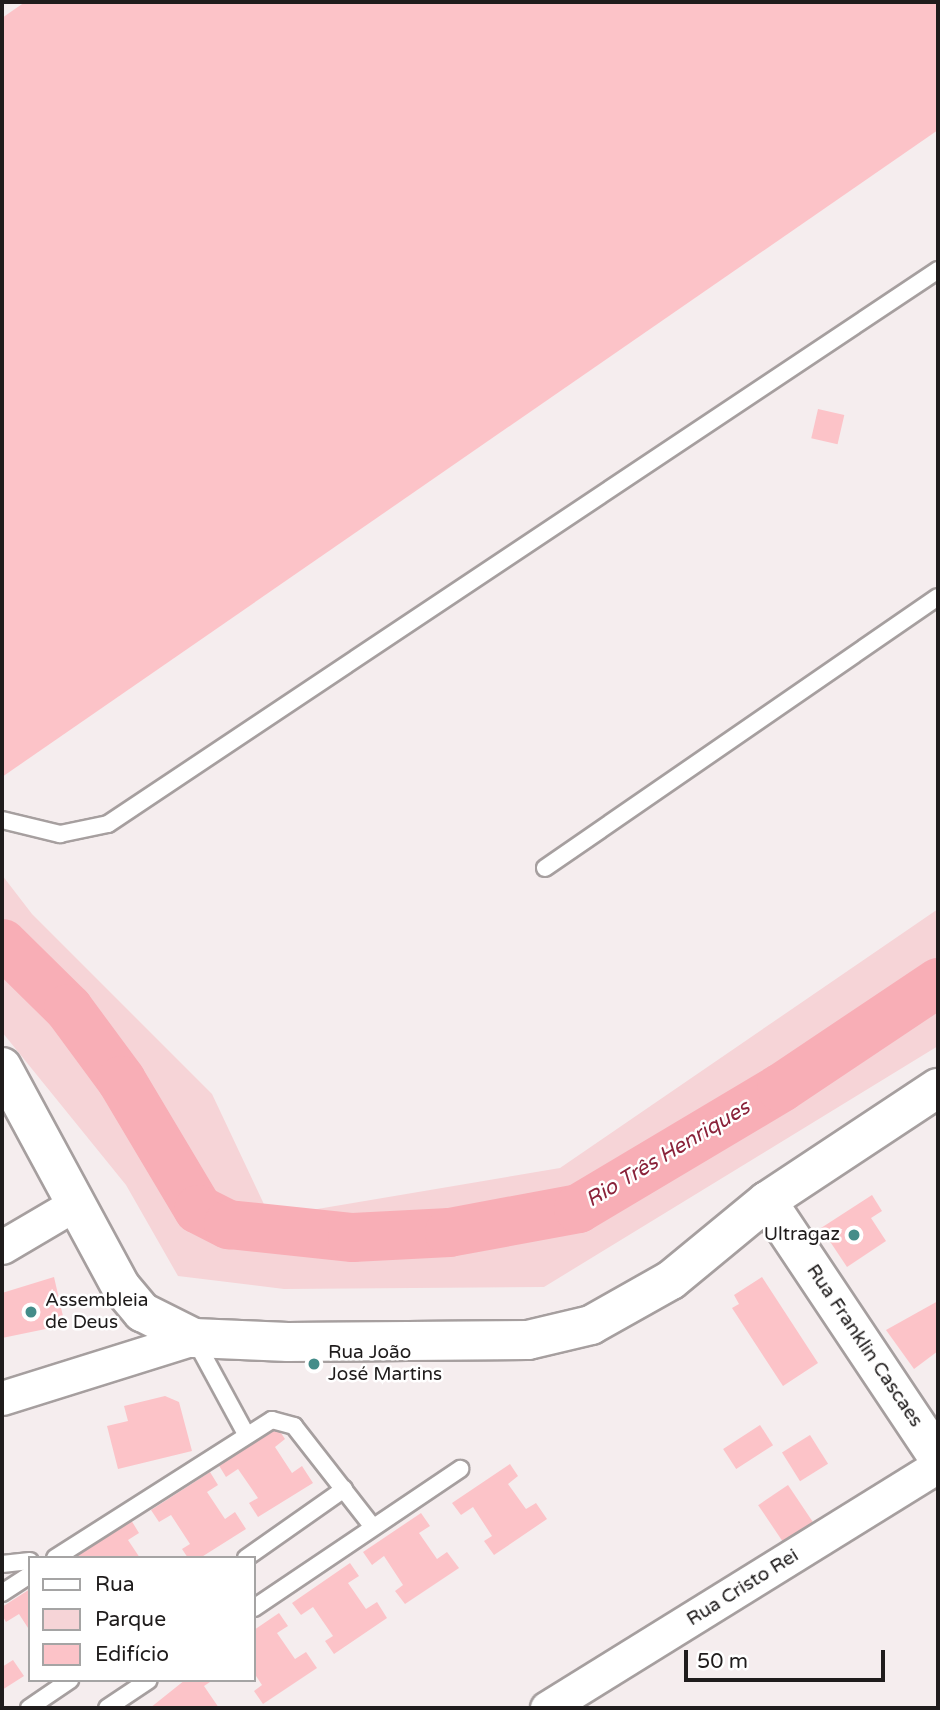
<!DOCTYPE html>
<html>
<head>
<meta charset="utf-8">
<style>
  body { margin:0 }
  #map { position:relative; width:940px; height:1710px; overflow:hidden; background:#f5edee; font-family:"Varela Round",sans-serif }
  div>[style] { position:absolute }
  .green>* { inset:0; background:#f6d4d7 }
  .river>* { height:49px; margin:-24.5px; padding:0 24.5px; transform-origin:24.5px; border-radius:24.5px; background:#f8aeb6 }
  .building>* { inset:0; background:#fcc3c8; transform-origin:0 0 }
  .roads { filter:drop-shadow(2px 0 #a69f9f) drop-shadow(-2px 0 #a69f9f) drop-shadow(0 2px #a69f9f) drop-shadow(0 -2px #a69f9f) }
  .lane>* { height:16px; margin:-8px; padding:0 8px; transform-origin:8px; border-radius:8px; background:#fff }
  .street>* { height:33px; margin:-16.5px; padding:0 16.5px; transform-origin:16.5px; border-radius:16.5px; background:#fff }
  .secondary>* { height:38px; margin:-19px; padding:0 19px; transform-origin:19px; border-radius:19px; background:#fff }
  .dots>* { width:19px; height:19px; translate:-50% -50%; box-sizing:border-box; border:4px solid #fff; border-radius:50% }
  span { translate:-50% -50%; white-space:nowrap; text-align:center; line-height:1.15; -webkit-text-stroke:5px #fff; paint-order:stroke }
  .poi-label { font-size:19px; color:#1f1c1c }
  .right { translate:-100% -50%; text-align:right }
  .left { translate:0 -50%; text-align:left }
  .street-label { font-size:19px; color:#1f1c1c }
  .water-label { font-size:21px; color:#8a223a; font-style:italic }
  .frame { position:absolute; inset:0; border:4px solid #1f1c1c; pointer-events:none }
  .legend { position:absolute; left:28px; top:1556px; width:228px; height:126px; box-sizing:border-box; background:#fff; border:2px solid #a5a4a4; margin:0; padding:9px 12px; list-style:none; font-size:21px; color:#1f1c1c }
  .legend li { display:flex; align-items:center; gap:14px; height:35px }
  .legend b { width:35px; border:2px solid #a5a4a4 }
  .scale { position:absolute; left:684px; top:1650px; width:201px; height:32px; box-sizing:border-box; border:4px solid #1f1c1c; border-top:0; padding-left:9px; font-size:21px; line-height:24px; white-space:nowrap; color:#1f1c1c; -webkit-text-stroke:5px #fff; paint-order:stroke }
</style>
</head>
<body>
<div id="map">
  <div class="green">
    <i style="clip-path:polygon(2px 875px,32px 914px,212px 1094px,270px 1217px,560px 1168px,938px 909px,938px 1046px,544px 1287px,284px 1289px,178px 1276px,126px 1185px,2px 1032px)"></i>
  </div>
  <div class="river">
    <i style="left:2px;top:943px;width:93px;rotate:44.6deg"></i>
    <i style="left:68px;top:1008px;width:89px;rotate:53.6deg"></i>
    <i style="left:121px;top:1080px;width:150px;rotate:59.2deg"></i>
    <i style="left:198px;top:1209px;width:34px;rotate:27deg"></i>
    <i style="left:228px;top:1224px;width:125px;rotate:6deg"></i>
    <i style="left:352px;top:1237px;width:97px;rotate:-3deg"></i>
    <i style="left:449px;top:1232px;width:131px;rotate:-10.5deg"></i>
    <i style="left:578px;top:1208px;width:236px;rotate:-30.8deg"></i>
    <i style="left:781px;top:1087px;width:189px;rotate:-33.8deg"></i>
  </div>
  <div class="building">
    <i style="clip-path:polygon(25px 2px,938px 2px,938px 130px,2px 777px,2px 18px)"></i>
    <i style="left:818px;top:409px;width:27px;height:30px;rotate:13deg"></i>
    <i style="clip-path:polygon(872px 1195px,882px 1211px,871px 1218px,886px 1241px,847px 1267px,821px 1228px)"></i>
    <i style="clip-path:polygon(54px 1277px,65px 1325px,2px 1338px,2px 1293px)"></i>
    <i style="clip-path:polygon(762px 1277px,818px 1363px,783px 1386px,732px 1308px,739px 1304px,734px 1295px)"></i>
    <i style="clip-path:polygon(938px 1301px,938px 1351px,914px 1369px,886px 1330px)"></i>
    <i style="clip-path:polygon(165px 1396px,179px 1402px,192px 1451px,118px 1469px,107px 1426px,128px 1421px,124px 1406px)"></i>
    <i style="left:760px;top:1425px;width:24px;height:44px;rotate:57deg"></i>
    <i style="clip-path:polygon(277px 1427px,285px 1439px,275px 1447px,292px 1473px,302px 1466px,313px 1483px,258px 1517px,249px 1503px,258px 1498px,238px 1469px,226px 1477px,218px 1464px)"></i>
    <i style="left:810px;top:1435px;width:34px;height:33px;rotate:58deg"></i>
    <i style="clip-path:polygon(510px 1464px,518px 1476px,508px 1484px,526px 1509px,536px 1503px,547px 1519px,494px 1555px,484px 1541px,492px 1536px,473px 1507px,461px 1515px,452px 1503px)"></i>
    <i style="clip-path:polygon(210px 1472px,218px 1485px,207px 1492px,225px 1519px,235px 1512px,246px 1529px,200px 1558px,188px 1558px,182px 1549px,190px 1544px,171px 1515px,159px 1522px,151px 1510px)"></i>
    <i style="left:788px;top:1485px;width:46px;height:36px;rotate:56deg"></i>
    <i style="clip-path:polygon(421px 1513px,430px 1526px,419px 1533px,437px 1559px,447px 1552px,459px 1568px,405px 1604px,395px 1591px,403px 1585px,384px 1556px,372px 1565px,363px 1552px)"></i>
    <i style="clip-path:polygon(131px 1520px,139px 1533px,128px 1540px,140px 1558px,72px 1558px)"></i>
    <i style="clip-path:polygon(350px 1563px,359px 1576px,348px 1583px,366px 1609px,377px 1602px,387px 1618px,334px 1654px,325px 1641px,333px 1636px,313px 1607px,301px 1615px,292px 1603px)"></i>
    <i style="clip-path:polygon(30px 1589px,30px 1631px,19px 1614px,6px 1622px,2px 1615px,2px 1607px)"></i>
    <i style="clip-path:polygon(279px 1613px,288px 1626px,277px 1633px,295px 1659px,306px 1652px,317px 1668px,263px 1704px,254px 1691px,262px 1685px,254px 1673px,254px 1630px)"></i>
    <i style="clip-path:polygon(13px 1660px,24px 1676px,2px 1690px,2px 1667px)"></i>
    <i style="clip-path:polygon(185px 1680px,213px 1680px,204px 1686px,219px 1708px,150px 1708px)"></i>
  </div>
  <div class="roads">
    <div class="lane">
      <i style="left:2px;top:820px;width:60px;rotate:13.6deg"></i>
      <i style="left:60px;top:834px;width:49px;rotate:-11.8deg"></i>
      <i style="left:108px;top:824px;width:998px;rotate:-33.72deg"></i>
      <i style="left:545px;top:868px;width:477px;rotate:-34.6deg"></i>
      <i style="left:195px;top:1340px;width:107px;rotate:61.5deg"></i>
      <i style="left:55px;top:1558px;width:257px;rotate:-32.5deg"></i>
      <i style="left:272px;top:1420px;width:23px;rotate:15deg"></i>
      <i style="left:294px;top:1426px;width:128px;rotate:52deg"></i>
      <i style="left:246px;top:1558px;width:120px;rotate:-35.1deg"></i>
      <i style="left:2px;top:1564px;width:28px;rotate:-6deg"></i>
      <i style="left:2px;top:1593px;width:33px;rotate:-33deg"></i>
      <i style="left:254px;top:1608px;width:249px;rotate:-34deg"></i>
      <i style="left:29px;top:1708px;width:50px;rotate:-34.3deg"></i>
      <i style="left:107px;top:1708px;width:50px;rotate:-33.7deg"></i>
    </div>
    <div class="street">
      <i style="left:2px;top:1247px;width:85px;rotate:-30.5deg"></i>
      <i style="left:2px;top:1398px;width:201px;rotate:-17.4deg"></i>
      <i style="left:547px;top:1708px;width:460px;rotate:-31.8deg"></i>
    </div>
    <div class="secondary">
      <i style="left:2px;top:1067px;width:250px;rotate:61.6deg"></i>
      <i style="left:121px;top:1287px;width:33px;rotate:50deg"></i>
      <i style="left:142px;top:1312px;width:58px;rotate:26.6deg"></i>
      <i style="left:194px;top:1338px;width:94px;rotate:2.4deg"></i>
      <i style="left:288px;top:1342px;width:240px;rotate:-0.5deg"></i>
      <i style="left:528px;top:1340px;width:65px;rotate:-13.4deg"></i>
      <i style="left:591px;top:1325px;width:92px;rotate:-29.4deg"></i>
      <i style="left:671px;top:1280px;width:124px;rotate:-39.5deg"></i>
      <i style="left:767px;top:1201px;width:205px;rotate:-33.5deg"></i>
      <i style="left:767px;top:1201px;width:308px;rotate:56.3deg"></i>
    </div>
  </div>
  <div class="dots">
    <i style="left:854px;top:1235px;background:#448c89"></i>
    <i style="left:31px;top:1312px;background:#448c89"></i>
    <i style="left:314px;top:1364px;background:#448c89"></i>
  </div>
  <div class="poi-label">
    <span class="right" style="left:840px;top:1235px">Ultragaz</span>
    <span class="left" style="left:45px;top:1312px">Assembleia<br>de Deus</span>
    <span class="left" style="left:328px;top:1364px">Rua João<br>José Martins</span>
  </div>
  <div class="street-label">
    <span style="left:864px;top:1346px;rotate:56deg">Rua Franklin Cascaes</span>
    <span style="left:743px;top:1588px;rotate:-32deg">Rua Cristo Rei</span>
  </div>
  <div class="water-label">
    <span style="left:668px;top:1154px;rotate:-31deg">Rio Três Henriques</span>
  </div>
  <div class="frame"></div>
  <ul class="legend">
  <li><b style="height:9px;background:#fff"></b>Rua</li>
  <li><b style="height:19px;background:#f6d4d7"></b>Parque</li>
  <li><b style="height:19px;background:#fcc3c8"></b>Edifício</li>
  </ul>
  <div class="scale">50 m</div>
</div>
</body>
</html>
